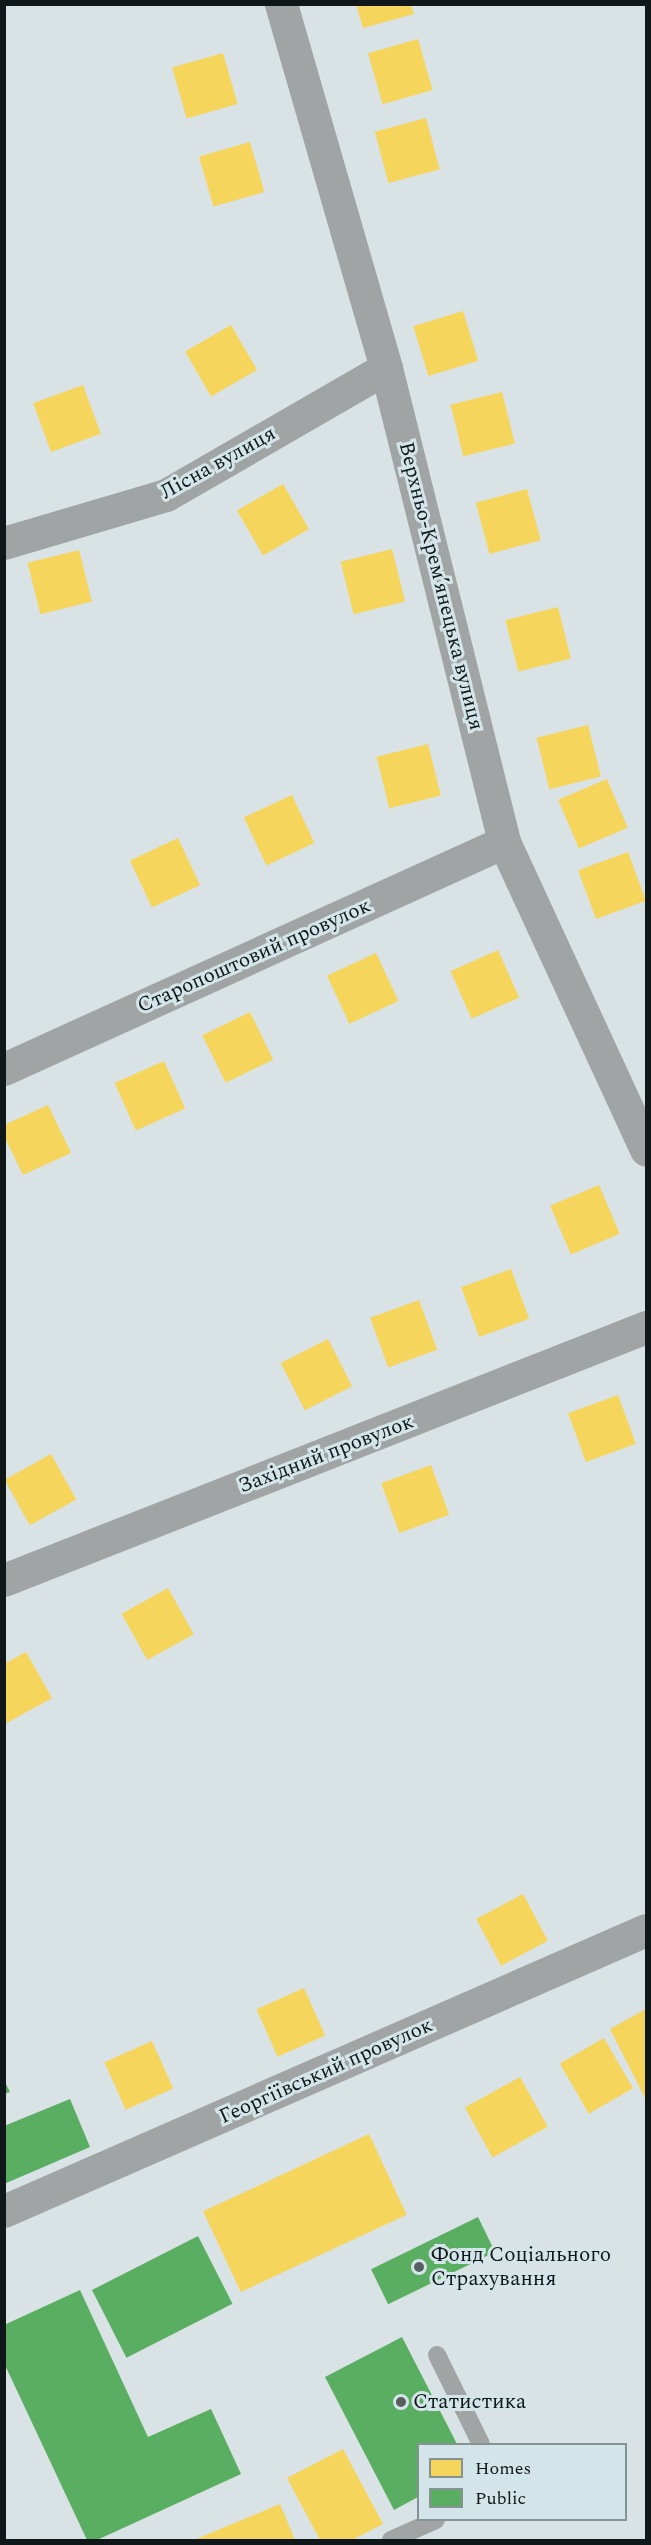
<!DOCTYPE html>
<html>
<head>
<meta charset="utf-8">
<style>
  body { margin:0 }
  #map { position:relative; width:651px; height:2545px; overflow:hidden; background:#d9e2e4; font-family:Spectral,serif }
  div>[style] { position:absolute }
  .homes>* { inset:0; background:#f6d55c; transform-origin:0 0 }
  .public>* { inset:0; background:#5aae61; transform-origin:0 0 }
  .service>* { height:18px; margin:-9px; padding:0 9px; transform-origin:9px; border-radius:9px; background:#a0a4a4 }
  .minor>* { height:33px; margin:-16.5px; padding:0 16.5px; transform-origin:16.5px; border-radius:16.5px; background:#a0a4a4 }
  .dots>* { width:16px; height:16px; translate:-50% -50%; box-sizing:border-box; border:3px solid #d4e5e9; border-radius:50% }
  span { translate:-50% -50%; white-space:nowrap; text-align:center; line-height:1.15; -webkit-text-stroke:6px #d4e5e9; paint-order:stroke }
  .street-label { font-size:21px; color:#101718 }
  .poi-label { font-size:21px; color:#101718 }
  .left { translate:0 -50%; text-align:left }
  .frame { position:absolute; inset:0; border:6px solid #101718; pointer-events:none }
  .legend { position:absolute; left:417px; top:2443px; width:210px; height:78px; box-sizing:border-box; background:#d4e5e9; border:2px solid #869395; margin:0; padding:8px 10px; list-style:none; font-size:18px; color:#101718 }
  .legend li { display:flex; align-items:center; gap:12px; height:30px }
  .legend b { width:30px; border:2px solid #869395 }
</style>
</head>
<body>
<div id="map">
  <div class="homes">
    <i style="clip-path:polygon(356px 4px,411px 4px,414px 14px,363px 28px)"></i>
    <i style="left:418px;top:39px;width:53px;height:52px;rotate:74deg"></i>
    <i style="left:223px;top:53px;width:53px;height:53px;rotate:74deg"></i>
    <i style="left:426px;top:118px;width:53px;height:53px;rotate:75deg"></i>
    <i style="left:250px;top:142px;width:52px;height:53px;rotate:74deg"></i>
    <i style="left:463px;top:311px;width:52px;height:52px;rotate:73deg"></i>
    <i style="left:231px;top:325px;width:52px;height:53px;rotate:60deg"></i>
    <i style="left:83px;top:385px;width:52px;height:53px;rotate:70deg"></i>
    <i style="left:502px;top:392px;width:53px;height:53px;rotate:76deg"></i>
    <i style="left:283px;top:484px;width:52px;height:53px;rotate:60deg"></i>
    <i style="left:527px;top:489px;width:53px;height:53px;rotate:75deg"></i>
    <i style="left:392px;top:549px;width:54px;height:53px;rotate:76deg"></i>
    <i style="left:79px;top:550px;width:53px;height:53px;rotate:76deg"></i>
    <i style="left:558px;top:607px;width:53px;height:54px;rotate:76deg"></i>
    <i style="left:588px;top:725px;width:53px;height:53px;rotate:76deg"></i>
    <i style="left:428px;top:744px;width:53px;height:53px;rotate:76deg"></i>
    <i style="left:607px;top:779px;width:53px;height:53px;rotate:67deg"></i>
    <i style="left:292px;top:795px;width:53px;height:53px;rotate:65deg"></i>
    <i style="left:178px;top:838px;width:52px;height:53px;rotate:65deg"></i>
    <i style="left:628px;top:852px;width:52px;height:53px;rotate:70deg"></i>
    <i style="left:498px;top:950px;width:52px;height:52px;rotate:66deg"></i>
    <i style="left:376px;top:953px;width:53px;height:54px;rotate:65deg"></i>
    <i style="left:250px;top:1012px;width:53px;height:53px;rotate:64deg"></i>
    <i style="left:164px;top:1061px;width:52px;height:54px;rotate:66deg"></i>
    <i style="clip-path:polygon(48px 1105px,71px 1153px,23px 1175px,4px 1136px,4px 1125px)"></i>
    <i style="left:599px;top:1185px;width:53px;height:53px;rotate:67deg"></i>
    <i style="left:511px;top:1269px;width:53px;height:53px;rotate:70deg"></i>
    <i style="left:419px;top:1300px;width:53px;height:52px;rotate:70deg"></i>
    <i style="left:328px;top:1339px;width:53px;height:53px;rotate:63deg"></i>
    <i style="left:618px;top:1395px;width:52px;height:53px;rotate:70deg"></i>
    <i style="left:51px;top:1454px;width:52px;height:53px;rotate:61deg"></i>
    <i style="left:431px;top:1465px;width:53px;height:53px;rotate:70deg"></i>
    <i style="left:168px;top:1588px;width:53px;height:53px;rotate:61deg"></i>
    <i style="clip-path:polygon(26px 1652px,52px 1698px,5px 1724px,4px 1664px)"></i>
    <i style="left:523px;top:1894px;width:53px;height:53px;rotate:62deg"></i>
    <i style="left:304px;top:1988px;width:52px;height:52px;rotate:66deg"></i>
    <i style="clip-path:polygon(646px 2009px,646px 2100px,610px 2029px)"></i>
    <i style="left:604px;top:2038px;width:58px;height:51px;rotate:60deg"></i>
    <i style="left:152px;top:2041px;width:52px;height:52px;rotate:66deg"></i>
    <i style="left:520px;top:2077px;width:57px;height:63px;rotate:61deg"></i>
    <i style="left:369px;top:2134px;width:89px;height:183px;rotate:65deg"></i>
    <i style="clip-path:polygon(343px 2449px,383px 2524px,352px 2540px,320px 2540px,287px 2478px)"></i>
    <i style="clip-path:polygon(280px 2504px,295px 2540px,194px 2540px)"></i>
  </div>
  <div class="public">
    <i style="clip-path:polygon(4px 2080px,10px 2092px,4px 2094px)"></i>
    <i style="clip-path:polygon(70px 2099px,90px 2147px,4px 2184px,4px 2126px)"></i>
    <i style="left:478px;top:2217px;width:39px;height:119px;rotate:64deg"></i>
    <i style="left:198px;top:2236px;width:76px;height:119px;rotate:63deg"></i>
    <i style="clip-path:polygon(80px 2290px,148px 2437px,211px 2409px,241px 2474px,97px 2540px,87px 2540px,4px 2363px,4px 2325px)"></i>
    <i style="clip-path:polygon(402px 2337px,457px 2444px,418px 2444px,418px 2497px,394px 2510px,325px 2377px)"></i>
  </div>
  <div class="service">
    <i style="left:437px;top:2355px;width:99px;rotate:63.7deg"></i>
    <i style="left:391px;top:2540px;width:49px;rotate:-24deg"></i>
  </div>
  <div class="minor">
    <i style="left:281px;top:4px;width:379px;rotate:73.9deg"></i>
    <i style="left:386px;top:368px;width:488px;rotate:76deg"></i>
    <i style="left:504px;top:842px;width:339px;rotate:65.2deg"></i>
    <i style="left:4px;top:543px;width:169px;rotate:-16.5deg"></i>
    <i style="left:166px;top:495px;width:254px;rotate:-30deg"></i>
    <i style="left:4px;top:1069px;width:549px;rotate:-24.42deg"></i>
    <i style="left:4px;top:1580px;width:690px;rotate:-21.51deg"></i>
    <i style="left:4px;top:2211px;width:701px;rotate:-23.64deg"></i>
  </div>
  <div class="dots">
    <i style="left:419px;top:2267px;background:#565e5f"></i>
    <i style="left:401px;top:2402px;background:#565e5f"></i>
  </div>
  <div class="street-label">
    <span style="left:218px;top:463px;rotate:-29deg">Лісна вулиця</span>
    <span style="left:441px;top:586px;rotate:76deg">Верхньо-Крем’янецька вулиця</span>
    <span style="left:254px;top:956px;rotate:-24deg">Старопоштовий провулок</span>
    <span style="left:326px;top:1454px;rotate:-21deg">Західний провулок</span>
    <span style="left:326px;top:2071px;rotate:-24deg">Георгіївський провулок</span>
  </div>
  <div class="poi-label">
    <span class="left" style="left:431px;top:2267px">Фонд Соцiального<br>Страхування</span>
    <span class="left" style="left:413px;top:2402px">Статистика</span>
  </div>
  <div class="frame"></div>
  <ul class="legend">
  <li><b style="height:16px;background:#f6d55c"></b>Homes</li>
  <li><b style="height:16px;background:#5aae61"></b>Public</li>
  </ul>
</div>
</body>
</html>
